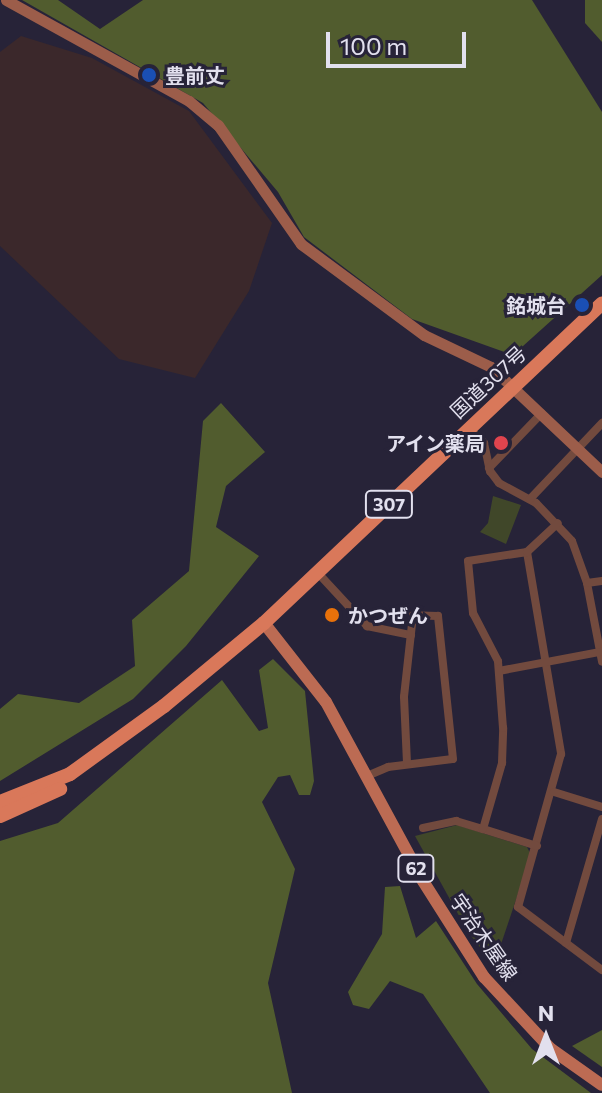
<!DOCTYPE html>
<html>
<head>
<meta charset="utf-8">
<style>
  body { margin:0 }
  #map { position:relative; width:602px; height:1093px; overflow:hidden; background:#272338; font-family:Commissioner,"Noto Sans JP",sans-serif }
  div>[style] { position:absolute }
  .industrial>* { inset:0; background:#3b282b }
  .green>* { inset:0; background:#404729 }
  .forest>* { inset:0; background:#515c2e }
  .street>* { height:8px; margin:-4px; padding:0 4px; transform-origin:4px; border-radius:4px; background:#724a3e }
  .secondary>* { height:11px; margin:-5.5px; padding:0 5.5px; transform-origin:5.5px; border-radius:5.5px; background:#9c5d4a }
  .primary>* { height:12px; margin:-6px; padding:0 6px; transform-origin:6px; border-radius:6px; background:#bc6b53 }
  .highway>* { height:14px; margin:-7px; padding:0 7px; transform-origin:7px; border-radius:7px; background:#d9785a }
  .dots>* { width:22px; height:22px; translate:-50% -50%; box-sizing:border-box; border:4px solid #272338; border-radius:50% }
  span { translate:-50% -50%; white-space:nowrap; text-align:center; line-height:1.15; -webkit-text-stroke:6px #272338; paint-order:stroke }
  .shield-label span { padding:2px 6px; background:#272338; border:2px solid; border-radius:6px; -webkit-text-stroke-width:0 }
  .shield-label { font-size:18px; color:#e2e0ee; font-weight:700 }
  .poi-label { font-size:20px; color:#e2e0ee; font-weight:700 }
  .left { translate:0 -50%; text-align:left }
  .right { translate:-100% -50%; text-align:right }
  .street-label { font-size:20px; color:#e2e0ee }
  .north { position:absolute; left:506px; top:997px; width:80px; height:80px; -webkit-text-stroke:6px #272338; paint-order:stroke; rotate:0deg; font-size:22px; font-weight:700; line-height:32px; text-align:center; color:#e2e0ee }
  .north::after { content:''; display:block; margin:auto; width:28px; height:36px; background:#e2e0ee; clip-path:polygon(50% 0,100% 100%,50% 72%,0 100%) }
  .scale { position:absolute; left:326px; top:32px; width:140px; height:36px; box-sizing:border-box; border:4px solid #e2e0ee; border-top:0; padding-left:10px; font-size:24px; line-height:28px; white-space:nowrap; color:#e2e0ee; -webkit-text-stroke:6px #272338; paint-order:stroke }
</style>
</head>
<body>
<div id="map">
  <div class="industrial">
    <i style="clip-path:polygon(21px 36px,92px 58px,189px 111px,272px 223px,249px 291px,195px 378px,119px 359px,0 246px,0 52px)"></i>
  </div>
  <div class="green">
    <i style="clip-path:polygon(493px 496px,521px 505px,506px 544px,480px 532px,488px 523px)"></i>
    <i style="clip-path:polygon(457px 825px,527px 847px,531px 855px,494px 965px,468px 932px,415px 836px)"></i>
  </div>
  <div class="forest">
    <i style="clip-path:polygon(22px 0,58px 0,100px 29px,143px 0,532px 0,602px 112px,602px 275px,513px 355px,412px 319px,304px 237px,278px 192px,203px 103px)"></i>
    <i style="clip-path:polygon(585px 0,602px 0,602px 42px,585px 23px)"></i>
    <i style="clip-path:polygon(221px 403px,265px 452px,226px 486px,216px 527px,259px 556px,186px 646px,133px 699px,0 781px,0 709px,18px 694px,79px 703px,135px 666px,132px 620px,189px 571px,203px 421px)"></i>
    <i style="clip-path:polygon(273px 659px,305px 691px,314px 781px,310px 795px,299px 795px,290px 775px,278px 777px,262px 802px,295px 869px,268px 983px,292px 1093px,0 1093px,0 841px,58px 823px,222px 680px,259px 731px,268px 728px,259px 670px)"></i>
    <i style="clip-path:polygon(400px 886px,416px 938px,436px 921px,477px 984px,532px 1049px,591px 1093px,490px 1093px,423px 994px,390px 981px,369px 1009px,353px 1005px,348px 992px,382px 934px,385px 887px)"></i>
    <i style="clip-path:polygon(602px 1030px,602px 1067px,572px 1046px)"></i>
  </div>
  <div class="street">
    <i style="left:468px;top:428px;width:22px;rotate:43deg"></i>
    <i style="left:484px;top:443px;width:29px;rotate:78deg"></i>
    <i style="left:490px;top:471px;width:15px;rotate:53deg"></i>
    <i style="left:499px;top:483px;width:42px;rotate:28.4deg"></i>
    <i style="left:536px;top:503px;width:52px;rotate:46.5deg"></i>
    <i style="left:572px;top:541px;width:45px;rotate:70.3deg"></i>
    <i style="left:587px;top:583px;width:80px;rotate:79.2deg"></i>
    <i style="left:489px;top:468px;width:76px;rotate:-46.1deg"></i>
    <i style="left:530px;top:499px;width:105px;rotate:-46.5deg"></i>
    <i style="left:527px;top:552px;width:205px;rotate:80.4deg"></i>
    <i style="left:561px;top:754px;width:159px;rotate:105.7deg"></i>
    <i style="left:518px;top:907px;width:105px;rotate:36.9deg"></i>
    <i style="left:317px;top:572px;width:74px;rotate:47.2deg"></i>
    <i style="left:367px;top:626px;width:45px;rotate:11.6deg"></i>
    <i style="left:587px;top:583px;width:15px;rotate:-8deg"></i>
    <i style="left:499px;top:671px;width:103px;rotate:-10.7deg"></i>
    <i style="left:367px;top:776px;width:23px;rotate:-23deg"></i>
    <i style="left:388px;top:767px;width:65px;rotate:-7deg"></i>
    <i style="left:453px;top:759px;width:144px;rotate:-96deg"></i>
    <i style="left:438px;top:616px;width:25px;rotate:-178deg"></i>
    <i style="left:413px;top:615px;width:82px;rotate:96.3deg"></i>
    <i style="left:404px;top:697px;width:67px;rotate:87.4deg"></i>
    <i style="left:554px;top:792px;width:50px;rotate:17.4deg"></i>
    <i style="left:423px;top:828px;width:34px;rotate:-12deg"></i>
    <i style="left:456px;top:821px;width:28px;rotate:17deg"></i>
    <i style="left:537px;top:846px;width:57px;rotate:-162.5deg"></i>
    <i style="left:483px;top:829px;width:69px;rotate:-73.9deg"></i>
    <i style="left:502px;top:763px;width:35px;rotate:-88deg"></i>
    <i style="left:503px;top:728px;width:67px;rotate:-94.3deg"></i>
    <i style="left:498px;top:661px;width:54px;rotate:-117.5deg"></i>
    <i style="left:473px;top:613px;width:52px;rotate:-95.5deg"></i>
    <i style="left:468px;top:561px;width:60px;rotate:-8.7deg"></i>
    <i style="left:527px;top:552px;width:42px;rotate:-43.1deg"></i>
    <i style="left:566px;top:943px;width:129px;rotate:-73.8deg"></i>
  </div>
  <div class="secondary">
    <i style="left:6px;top:0;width:209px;rotate:28.9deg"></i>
    <i style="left:189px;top:101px;width:38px;rotate:40deg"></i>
    <i style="left:218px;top:125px;width:145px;rotate:55.1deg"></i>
    <i style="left:301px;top:244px;width:153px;rotate:36.5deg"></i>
    <i style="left:424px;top:335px;width:74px;rotate:25.5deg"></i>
    <i style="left:491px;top:367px;width:153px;rotate:43.4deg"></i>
  </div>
  <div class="primary">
    <i style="left:264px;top:623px;width:100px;rotate:51.9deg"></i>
    <i style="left:326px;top:702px;width:204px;rotate:61.5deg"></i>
    <i style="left:423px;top:881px;width:114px;rotate:57.6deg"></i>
    <i style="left:484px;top:977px;width:98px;rotate:47.1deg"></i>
    <i style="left:551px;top:1049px;width:62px;rotate:35.2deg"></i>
  </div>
  <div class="highway">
    <i style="left:0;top:802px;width:75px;rotate:-21.8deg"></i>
    <i style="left:70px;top:774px;width:116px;rotate:-35.9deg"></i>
    <i style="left:164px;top:706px;width:130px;rotate:-39.7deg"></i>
    <i style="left:264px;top:623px;width:465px;rotate:-43.4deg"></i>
    <i style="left:0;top:816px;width:66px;rotate:-24.2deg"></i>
  </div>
  <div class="dots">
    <i style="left:149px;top:75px;background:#1a4fb4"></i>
    <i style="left:582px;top:305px;background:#1a4fb4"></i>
    <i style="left:501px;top:443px;background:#e0444e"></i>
    <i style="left:332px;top:615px;background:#e8710a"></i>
  </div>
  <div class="shield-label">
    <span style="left:389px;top:504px">307</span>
    <span style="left:416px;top:868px">62</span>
  </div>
  <div class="poi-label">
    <span class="left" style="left:165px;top:75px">豊前丈</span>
    <span class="right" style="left:566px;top:305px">銘城台</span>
    <span class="right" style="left:485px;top:443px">アイン薬局</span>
    <span class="left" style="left:348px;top:615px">かつぜん</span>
  </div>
  <div class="street-label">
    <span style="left:488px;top:382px;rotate:-43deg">国道307号</span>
    <span style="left:484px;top:937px;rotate:55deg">宇治木屋線</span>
  </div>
  <div class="north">N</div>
  <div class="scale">100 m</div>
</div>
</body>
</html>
